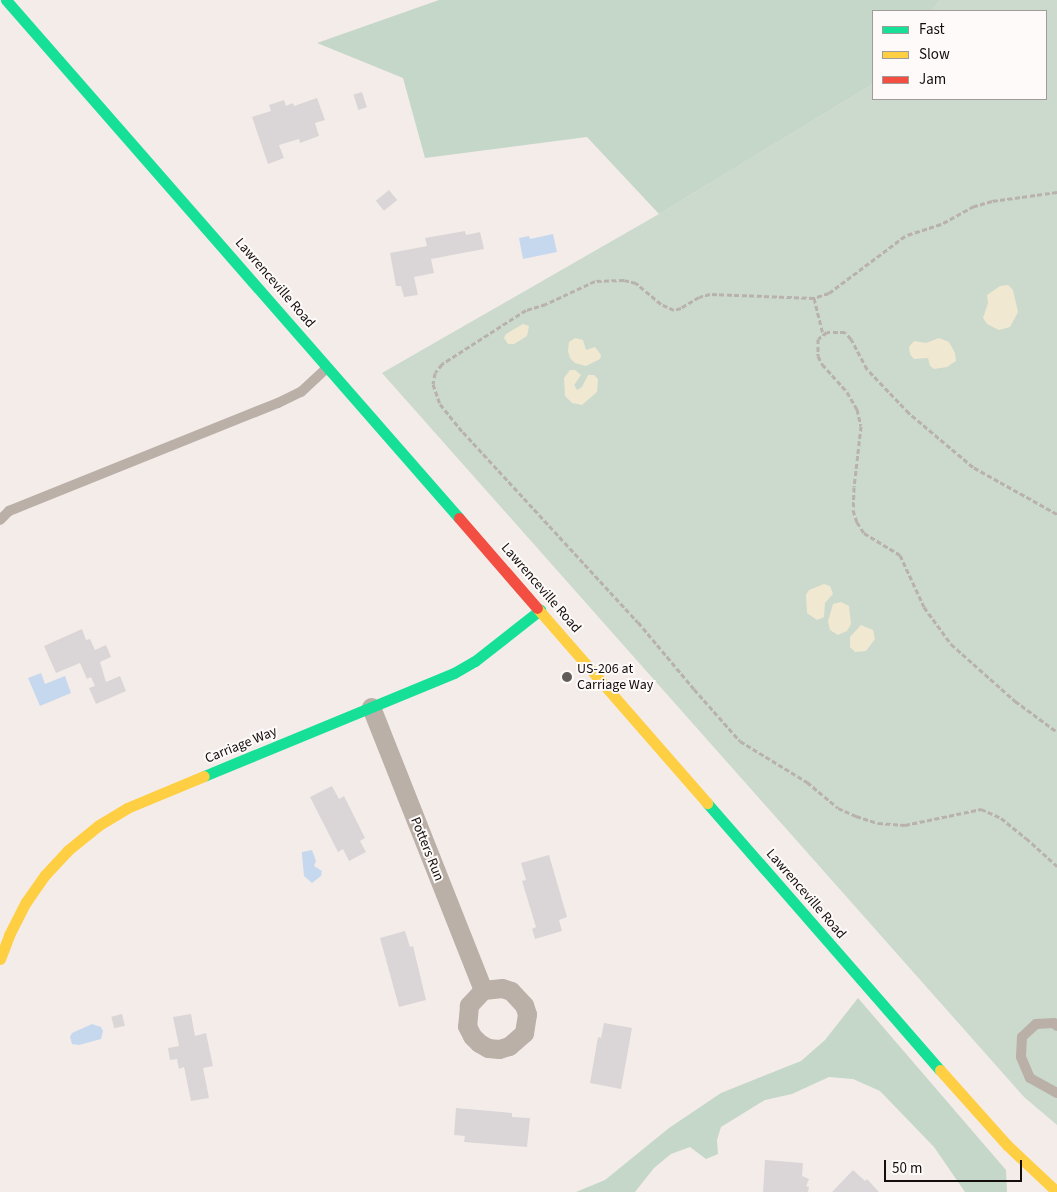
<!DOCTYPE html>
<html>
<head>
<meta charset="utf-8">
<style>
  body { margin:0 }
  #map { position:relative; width:1057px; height:1192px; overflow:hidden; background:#f4ece9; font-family:"Source Sans 3",sans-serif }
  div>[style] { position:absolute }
  .green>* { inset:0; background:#cbdacd }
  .forest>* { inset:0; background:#c5d7c8 }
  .sand>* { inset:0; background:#f1e8d2 }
  .water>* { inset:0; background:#c6d8ee }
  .building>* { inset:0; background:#dad6d7; transform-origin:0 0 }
  .path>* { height:3px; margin-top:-1.5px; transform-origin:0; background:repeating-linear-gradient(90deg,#b9b1ae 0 5px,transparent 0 7.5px) }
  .lane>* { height:10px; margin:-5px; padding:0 5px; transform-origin:5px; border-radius:5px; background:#bab0a8 }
  .street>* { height:19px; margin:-9.5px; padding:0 9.5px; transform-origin:9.5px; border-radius:9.5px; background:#bab0a8 }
  .fast>* { height:11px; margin:-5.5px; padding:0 5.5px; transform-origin:5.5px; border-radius:5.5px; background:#16e098 }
  .slow>* { height:11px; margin:-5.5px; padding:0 5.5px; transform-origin:5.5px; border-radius:5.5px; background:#ffcf43 }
  .jam>* { height:11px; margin:-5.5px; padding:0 5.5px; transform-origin:5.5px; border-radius:5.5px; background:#f24e42 }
  .dots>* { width:14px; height:14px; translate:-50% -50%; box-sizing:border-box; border:2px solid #fdfaf9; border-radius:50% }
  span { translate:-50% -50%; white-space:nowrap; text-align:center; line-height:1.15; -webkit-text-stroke:4px #fdfaf9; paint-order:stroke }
  .street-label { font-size:14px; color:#130e0c }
  .poi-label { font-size:14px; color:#130e0c }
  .left { translate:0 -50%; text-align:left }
  .legend { position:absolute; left:872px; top:10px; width:175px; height:90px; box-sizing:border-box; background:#fdfaf9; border:1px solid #9f9c9a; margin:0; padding:6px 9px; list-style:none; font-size:15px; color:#130e0c }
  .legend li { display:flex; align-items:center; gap:10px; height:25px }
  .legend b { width:25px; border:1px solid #9f9c9a }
  .scale { position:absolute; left:884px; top:1160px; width:138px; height:22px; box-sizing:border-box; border:2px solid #130e0c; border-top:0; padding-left:6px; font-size:15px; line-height:18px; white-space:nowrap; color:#130e0c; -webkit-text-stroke:4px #fdfaf9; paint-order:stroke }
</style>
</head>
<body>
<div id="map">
  <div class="green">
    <i style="clip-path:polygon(940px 0,1057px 0,1057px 1125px,1024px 1097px,382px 373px,659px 214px,873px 84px,873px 99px,1046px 99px,1046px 11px,932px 11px)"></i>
  </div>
  <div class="forest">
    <i style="clip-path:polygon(439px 0,940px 0,932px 11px,873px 11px,873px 84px,659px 214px,587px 137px,425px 158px,403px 78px,317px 43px)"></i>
    <i style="clip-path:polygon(858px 998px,1006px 1170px,1007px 1192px,965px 1192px,934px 1147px,880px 1091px,853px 1079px,829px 1077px,792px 1094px,765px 1100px,721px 1127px,717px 1140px,718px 1154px,706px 1159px,690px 1147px,671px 1154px,654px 1168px,635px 1192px,576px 1192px,605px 1180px,669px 1128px,721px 1093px,801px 1061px,825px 1040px)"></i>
  </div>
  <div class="sand">
    <i style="clip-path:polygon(1008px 285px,1013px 290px,1018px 312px,1010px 327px,999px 330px,987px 324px,983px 318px,988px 303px,987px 295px,1000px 286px)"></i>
    <i style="clip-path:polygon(523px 324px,529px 326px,527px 336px,514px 344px,508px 344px,504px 338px,506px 334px)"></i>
    <i style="clip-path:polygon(575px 338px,583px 340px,586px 350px,595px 347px,601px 355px,600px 359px,586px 366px,575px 363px,570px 358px,568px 351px,569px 342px)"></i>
    <i style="clip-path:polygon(939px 338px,949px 342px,955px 353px,956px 361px,947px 367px,934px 369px,930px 366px,928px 358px,914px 359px,910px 354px,909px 347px,914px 341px,926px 343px)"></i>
    <i style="clip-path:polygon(570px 370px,575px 370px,581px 375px,574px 385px,577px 390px,582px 387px,588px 375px,594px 375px,598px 379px,597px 392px,582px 405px,572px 403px,565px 396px,564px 378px)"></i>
    <i style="clip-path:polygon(824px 584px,830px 586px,833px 594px,825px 603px,824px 617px,817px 620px,807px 613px,806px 595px,809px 590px)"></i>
    <i style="clip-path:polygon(841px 602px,849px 606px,851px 624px,847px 631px,838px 635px,830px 630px,828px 621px,833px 604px)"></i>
    <i style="clip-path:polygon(861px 625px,873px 630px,875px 639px,866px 651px,855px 652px,850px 647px,850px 637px)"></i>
  </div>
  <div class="water">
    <i style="clip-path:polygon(553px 234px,557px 252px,523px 259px,519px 238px,529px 236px,530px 239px)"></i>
    <i style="clip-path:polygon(41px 673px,45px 684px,65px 676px,71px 693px,40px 706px,28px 678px)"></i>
    <i style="clip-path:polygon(312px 850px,316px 861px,314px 866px,322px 871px,321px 876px,312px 883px,304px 876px,302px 855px,302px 852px)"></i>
    <i style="clip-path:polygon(92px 1024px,101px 1027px,103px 1031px,101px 1039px,79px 1045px,72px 1044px,70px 1037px,72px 1033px)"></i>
  </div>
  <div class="building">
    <i style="left:362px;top:92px;width:16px;height:9px;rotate:72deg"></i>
    <i style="clip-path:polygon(317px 98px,325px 120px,315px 123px,319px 136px,300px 143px,299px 139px,279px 145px,284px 158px,268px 164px,252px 117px,271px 111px,269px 105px,284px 100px,286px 106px,293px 103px,294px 106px)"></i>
    <i style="left:389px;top:190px;width:13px;height:17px;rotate:51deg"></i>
    <i style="clip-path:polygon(465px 231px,466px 235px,480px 232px,484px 249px,431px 259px,434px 273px,414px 277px,418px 295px,404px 297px,401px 286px,396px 286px,390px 253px,427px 246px,425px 238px)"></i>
    <i style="clip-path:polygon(82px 629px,86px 640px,90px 639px,95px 650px,106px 645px,111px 657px,100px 662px,106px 682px,120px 676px,126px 691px,96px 704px,89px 688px,95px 686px,91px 677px,87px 679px,80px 663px,56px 673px,44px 646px)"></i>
    <i style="clip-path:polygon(332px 786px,339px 799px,344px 796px,365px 838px,360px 841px,366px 852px,349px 861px,343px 849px,338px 852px,310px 797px)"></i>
    <i style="clip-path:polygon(549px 855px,567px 917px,559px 920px,562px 931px,535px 939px,532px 929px,536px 927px,522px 881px,526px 880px,521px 863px)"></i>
    <i style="clip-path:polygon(405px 931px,410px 947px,413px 946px,426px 1000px,399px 1007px,380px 938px)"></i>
    <i style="left:122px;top:1014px;width:12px;height:11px;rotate:76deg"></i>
    <i style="clip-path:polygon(191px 1014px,195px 1036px,206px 1033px,213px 1066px,203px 1068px,209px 1098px,191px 1101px,184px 1067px,179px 1069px,177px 1059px,170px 1060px,168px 1048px,179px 1046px,173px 1017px)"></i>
    <i style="clip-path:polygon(604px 1023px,632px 1028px,621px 1089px,590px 1083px,598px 1037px,601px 1038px)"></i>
    <i style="clip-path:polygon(456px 1108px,512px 1113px,512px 1117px,530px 1118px,527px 1147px,464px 1142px,465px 1136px,454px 1135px)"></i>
    <i style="clip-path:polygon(765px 1160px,803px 1163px,802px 1176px,809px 1179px,806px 1186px,809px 1187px,808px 1192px,763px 1192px)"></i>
    <i style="clip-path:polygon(853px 1170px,865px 1181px,867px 1179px,879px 1192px,832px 1192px)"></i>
  </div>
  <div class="path">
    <i style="left:1057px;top:192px;width:66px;rotate:172.1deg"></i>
    <i style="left:992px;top:201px;width:19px;rotate:164deg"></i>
    <i style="left:974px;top:206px;width:38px;rotate:151deg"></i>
    <i style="left:941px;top:224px;width:38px;rotate:162deg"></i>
    <i style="left:905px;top:236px;width:95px;rotate:143.1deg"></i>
    <i style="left:829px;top:293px;width:16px;rotate:162deg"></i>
    <i style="left:814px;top:298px;width:104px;rotate:-177.8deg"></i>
    <i style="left:710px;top:294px;width:11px;rotate:165deg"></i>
    <i style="left:699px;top:297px;width:21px;rotate:149deg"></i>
    <i style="left:681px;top:308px;width:7px;rotate:164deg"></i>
    <i style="left:674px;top:310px;width:14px;rotate:-155deg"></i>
    <i style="left:661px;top:304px;width:33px;rotate:-140deg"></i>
    <i style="left:636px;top:283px;width:12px;rotate:-166deg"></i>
    <i style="left:624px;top:280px;width:29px;rotate:178deg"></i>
    <i style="left:595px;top:281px;width:54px;rotate:154.9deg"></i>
    <i style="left:546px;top:304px;width:21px;rotate:163deg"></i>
    <i style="left:526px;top:310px;width:100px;rotate:147.3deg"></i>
    <i style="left:442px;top:364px;width:11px;rotate:128deg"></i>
    <i style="left:435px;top:373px;width:11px;rotate:100deg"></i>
    <i style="left:433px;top:384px;width:21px;rotate:71deg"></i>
    <i style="left:440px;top:404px;width:36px;rotate:51deg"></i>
    <i style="left:463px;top:432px;width:258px;rotate:47.4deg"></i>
    <i style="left:638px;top:622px;width:87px;rotate:50.1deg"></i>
    <i style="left:694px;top:689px;width:69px;rotate:48.5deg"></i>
    <i style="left:740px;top:741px;width:79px;rotate:31.5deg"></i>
    <i style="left:807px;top:782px;width:40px;rotate:40deg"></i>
    <i style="left:838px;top:808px;width:20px;rotate:24deg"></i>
    <i style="left:856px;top:816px;width:23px;rotate:18deg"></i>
    <i style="left:878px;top:823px;width:27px;rotate:4deg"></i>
    <i style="left:905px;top:825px;width:78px;rotate:-11.9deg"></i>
    <i style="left:981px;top:809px;width:22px;rotate:24deg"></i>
    <i style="left:1001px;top:818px;width:32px;rotate:39deg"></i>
    <i style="left:1026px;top:838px;width:42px;rotate:42.1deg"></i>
    <i style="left:814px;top:298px;width:38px;rotate:76deg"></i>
    <i style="left:1057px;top:514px;width:96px;rotate:-150.8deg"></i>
    <i style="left:973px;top:467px;width:84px;rotate:-139.8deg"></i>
    <i style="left:909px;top:413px;width:61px;rotate:-133.7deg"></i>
    <i style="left:867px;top:369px;width:34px;rotate:-118deg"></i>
    <i style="left:851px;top:339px;width:9px;rotate:-131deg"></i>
    <i style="left:845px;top:332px;width:18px;rotate:180deg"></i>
    <i style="left:827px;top:332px;width:11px;rotate:142deg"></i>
    <i style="left:818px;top:339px;width:17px;rotate:90deg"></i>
    <i style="left:818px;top:356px;width:9px;rotate:63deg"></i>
    <i style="left:822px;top:364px;width:38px;rotate:48deg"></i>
    <i style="left:847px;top:392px;width:20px;rotate:60deg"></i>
    <i style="left:857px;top:409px;width:17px;rotate:77deg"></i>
    <i style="left:861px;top:426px;width:61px;rotate:96.5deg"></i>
    <i style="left:854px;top:487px;width:23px;rotate:92deg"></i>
    <i style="left:853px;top:510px;width:13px;rotate:72deg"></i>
    <i style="left:857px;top:522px;width:13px;rotate:58deg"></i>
    <i style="left:864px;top:533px;width:42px;rotate:31.4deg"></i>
    <i style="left:900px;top:555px;width:57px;rotate:65.2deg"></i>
    <i style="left:924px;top:607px;width:46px;rotate:53.9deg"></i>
    <i style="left:951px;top:644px;width:86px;rotate:41.7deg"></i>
    <i style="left:1015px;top:701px;width:52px;rotate:36.4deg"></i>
  </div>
  <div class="lane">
    <i style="left:0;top:520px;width:13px;rotate:-45deg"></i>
    <i style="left:9px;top:511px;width:290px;rotate:-21.9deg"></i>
    <i style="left:278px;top:403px;width:25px;rotate:-26deg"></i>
    <i style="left:301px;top:392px;width:34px;rotate:-43deg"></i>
    <i style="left:1057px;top:1026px;width:4px;rotate:-135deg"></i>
    <i style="left:1054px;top:1023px;width:18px;rotate:177deg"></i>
    <i style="left:1036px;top:1024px;width:19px;rotate:137deg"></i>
    <i style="left:1022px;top:1037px;width:20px;rotate:93deg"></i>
    <i style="left:1021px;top:1057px;width:23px;rotate:67deg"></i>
    <i style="left:1030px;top:1078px;width:31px;rotate:29deg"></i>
  </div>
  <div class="street">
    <i style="left:371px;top:707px;width:304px;rotate:68.4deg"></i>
    <i style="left:483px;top:990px;width:21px;rotate:133deg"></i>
    <i style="left:469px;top:1005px;width:21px;rotate:95deg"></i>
    <i style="left:467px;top:1026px;width:11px;rotate:63deg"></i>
    <i style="left:472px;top:1036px;width:10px;rotate:45deg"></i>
    <i style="left:479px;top:1043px;width:10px;rotate:29deg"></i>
    <i style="left:488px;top:1048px;width:11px;rotate:5deg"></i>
    <i style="left:499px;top:1049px;width:10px;rotate:-17deg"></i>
    <i style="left:509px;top:1046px;width:20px;rotate:-41deg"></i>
    <i style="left:524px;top:1033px;width:19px;rotate:-81deg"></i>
    <i style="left:527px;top:1014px;width:9px;rotate:-108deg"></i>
    <i style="left:524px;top:1005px;width:19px;rotate:-133deg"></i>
    <i style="left:511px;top:991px;width:9px;rotate:-162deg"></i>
    <i style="left:502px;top:988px;width:19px;rotate:174deg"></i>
  </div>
  <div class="fast">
    <i style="left:6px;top:0;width:688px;rotate:48.83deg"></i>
    <i style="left:204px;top:776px;width:270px;rotate:-22.4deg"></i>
    <i style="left:454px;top:673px;width:24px;rotate:-30deg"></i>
    <i style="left:475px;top:661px;width:83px;rotate:-38.1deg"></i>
    <i style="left:707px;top:803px;width:354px;rotate:48.9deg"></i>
  </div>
  <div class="slow">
    <i style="left:537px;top:608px;width:259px;rotate:48.9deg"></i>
    <i style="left:0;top:959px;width:26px;rotate:-69deg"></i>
    <i style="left:9px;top:935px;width:37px;rotate:-63deg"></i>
    <i style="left:26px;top:902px;width:33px;rotate:-55deg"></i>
    <i style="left:45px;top:875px;width:33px;rotate:-47deg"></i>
    <i style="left:67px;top:851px;width:41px;rotate:-39.1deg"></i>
    <i style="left:99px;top:825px;width:33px;rotate:-31deg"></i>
    <i style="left:127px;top:808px;width:83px;rotate:-22.6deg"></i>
    <i style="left:940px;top:1070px;width:101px;rotate:48.2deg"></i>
    <i style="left:1007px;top:1145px;width:69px;rotate:43.2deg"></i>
  </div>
  <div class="jam">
    <i style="left:459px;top:518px;width:119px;rotate:49.1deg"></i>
  </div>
  <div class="dots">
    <i style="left:567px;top:677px;background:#625c59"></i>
  </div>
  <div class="street-label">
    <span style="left:275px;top:283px;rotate:49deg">Lawrenceville Road</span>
    <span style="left:541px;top:588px;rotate:49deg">Lawrenceville Road</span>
    <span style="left:241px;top:745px;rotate:-22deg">Carriage Way</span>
    <span style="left:427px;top:849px;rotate:68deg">Potters Run</span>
    <span style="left:806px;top:894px;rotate:49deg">Lawrenceville Road</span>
  </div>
  <div class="poi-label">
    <span class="left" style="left:577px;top:677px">US-206 at<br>Carriage Way</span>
  </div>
  <ul class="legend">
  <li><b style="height:6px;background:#16e098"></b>Fast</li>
  <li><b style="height:6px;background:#ffcf43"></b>Slow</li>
  <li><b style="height:6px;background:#f24e42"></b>Jam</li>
  </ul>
  <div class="scale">50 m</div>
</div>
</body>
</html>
